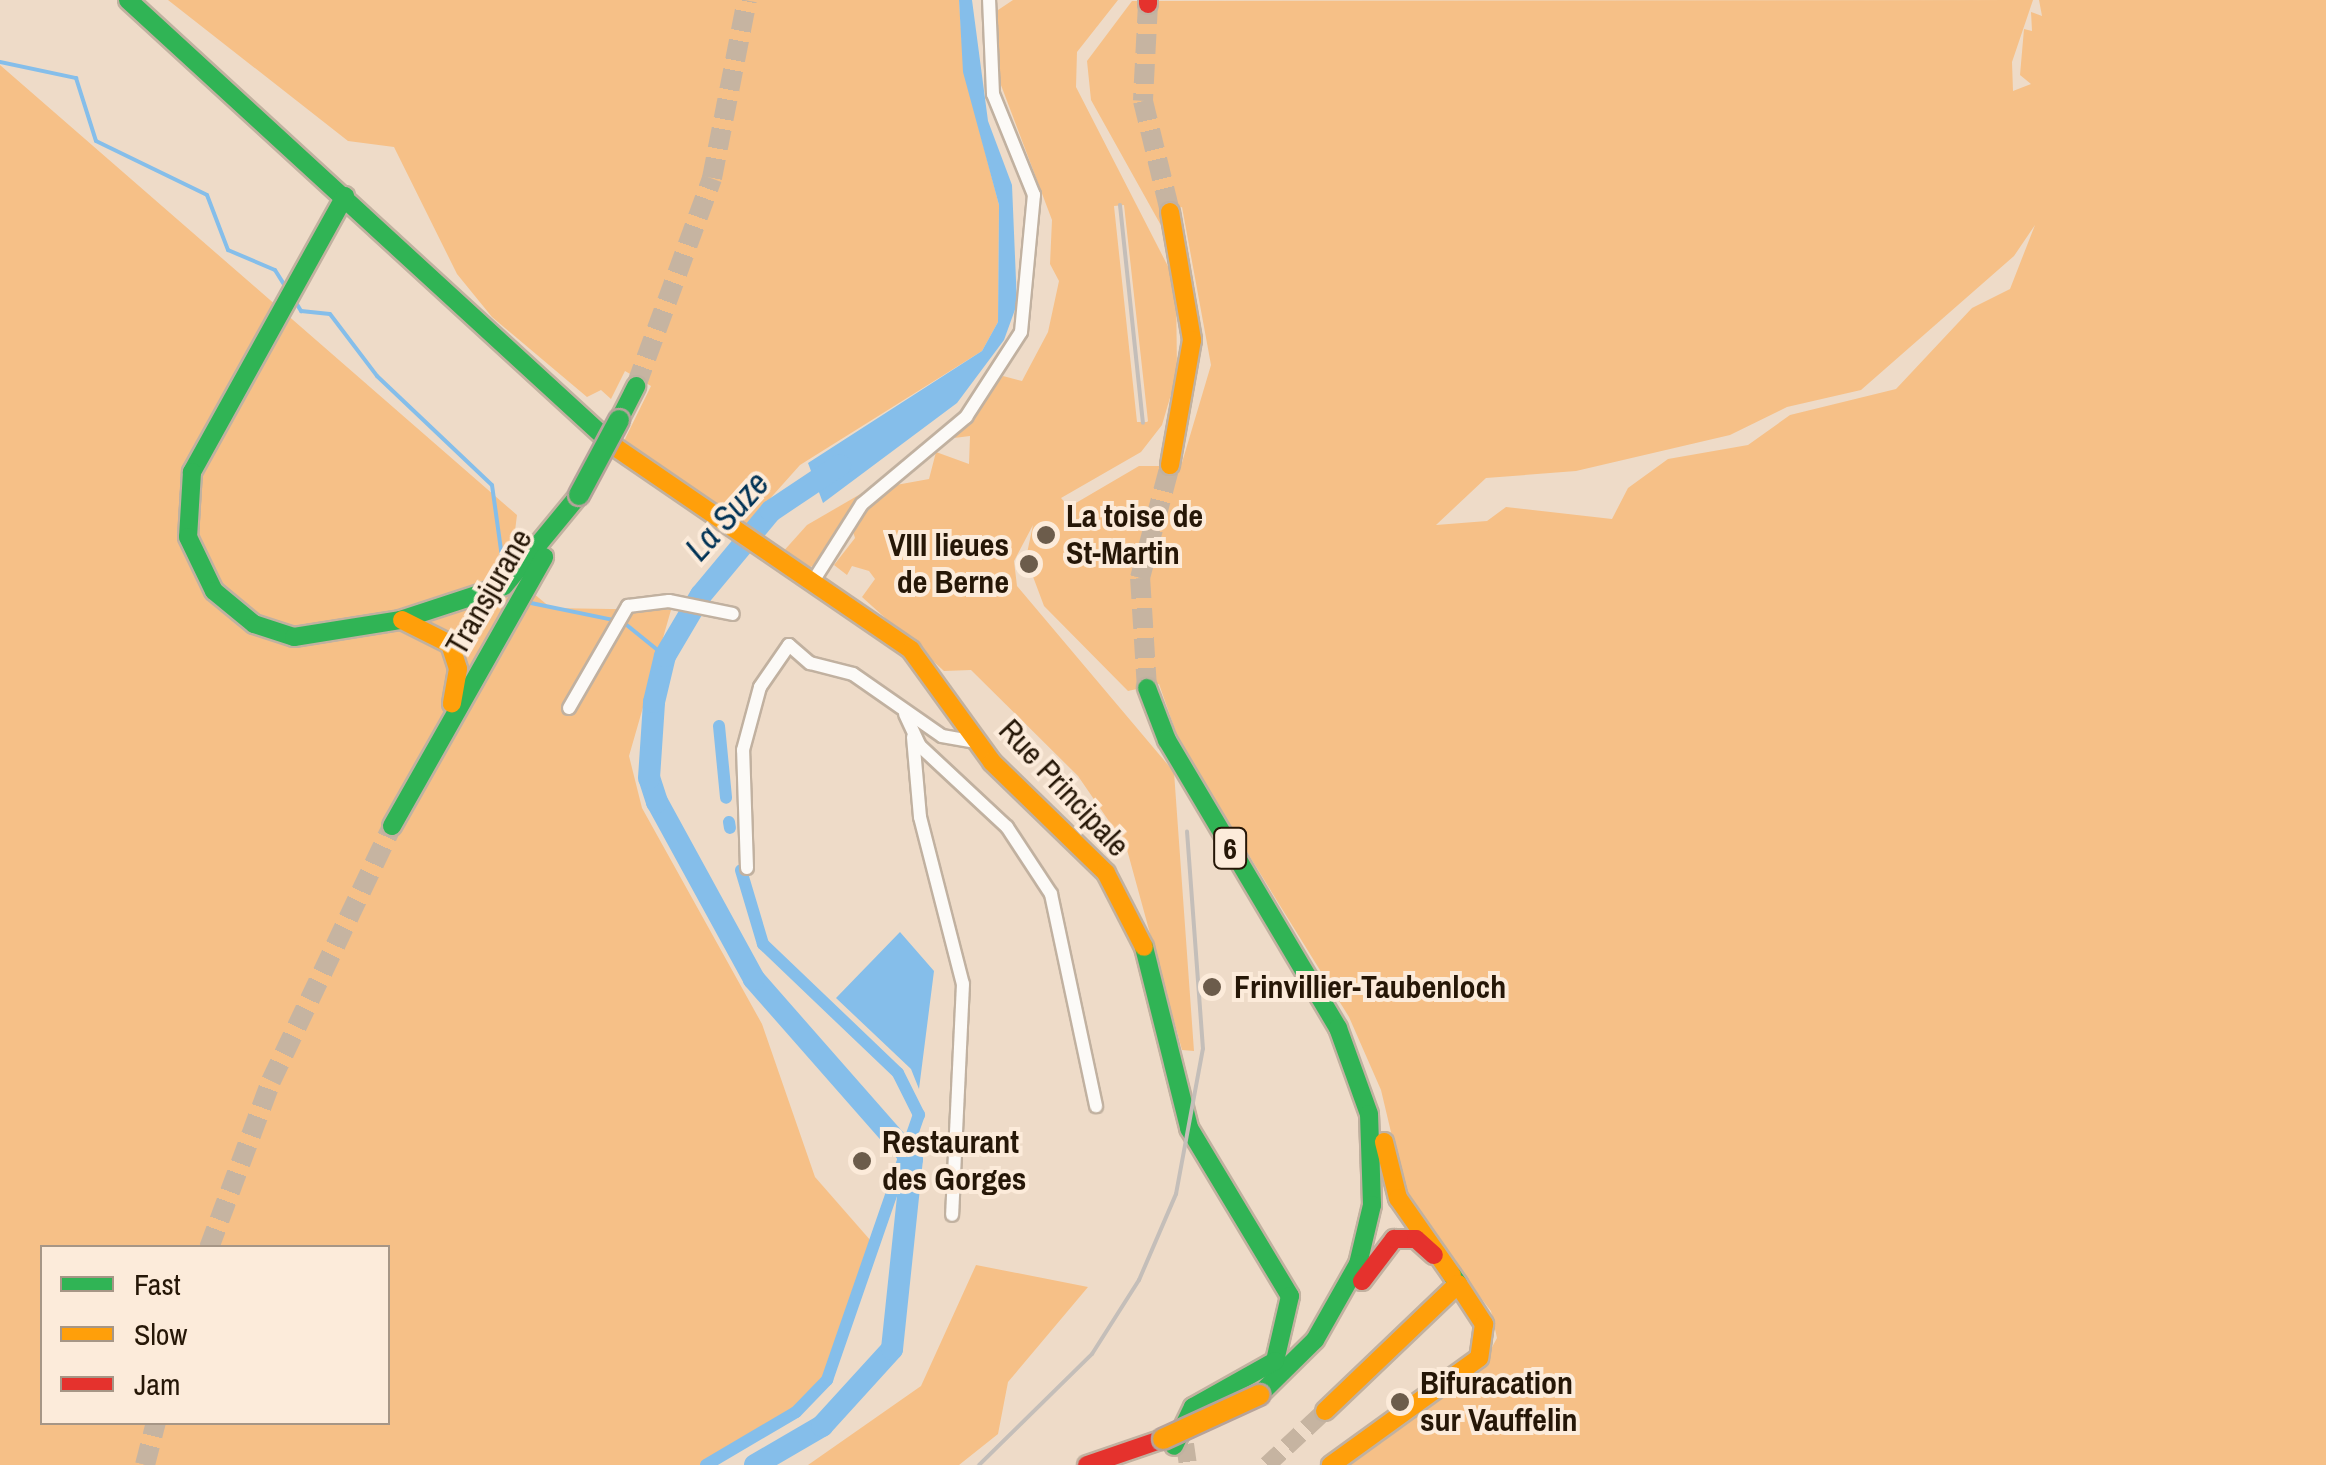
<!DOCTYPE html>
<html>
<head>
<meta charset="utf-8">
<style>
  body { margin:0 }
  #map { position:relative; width:2326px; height:1465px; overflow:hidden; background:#eedbc8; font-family:"Archivo Narrow",sans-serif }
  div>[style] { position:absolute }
  .green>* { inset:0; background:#f6c087 }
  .water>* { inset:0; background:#85beea }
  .stream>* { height:4px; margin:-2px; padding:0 2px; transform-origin:2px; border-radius:2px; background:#85beea }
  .canal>* { height:12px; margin:-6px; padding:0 6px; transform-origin:6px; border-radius:6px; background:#85beea }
  .river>* { height:22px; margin:-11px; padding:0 11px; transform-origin:11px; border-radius:11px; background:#85beea }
  .secondary-tunnel>* { height:18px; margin-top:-9px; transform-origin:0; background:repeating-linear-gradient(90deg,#c6b4a1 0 18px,transparent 0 27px) }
  .primary-tunnel>* { height:20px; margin-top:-10px; transform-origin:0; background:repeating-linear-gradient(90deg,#c6b4a1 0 20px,transparent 0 30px) }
  .roads { filter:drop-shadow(2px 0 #c1b1a0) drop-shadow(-2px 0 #c1b1a0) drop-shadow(0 2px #c1b1a0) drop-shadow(0 -2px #c1b1a0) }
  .street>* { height:12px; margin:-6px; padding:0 6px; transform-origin:6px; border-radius:6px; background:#fcfaf7 }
  .fast>* { height:18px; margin:-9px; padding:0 9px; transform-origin:9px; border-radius:9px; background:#30b455 }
  .slow>* { height:18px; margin:-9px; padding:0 9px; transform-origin:9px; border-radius:9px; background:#ff9f0a }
  .jam>* { height:18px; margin:-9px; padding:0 9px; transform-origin:9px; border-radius:9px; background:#e5322d }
  .rail>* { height:4px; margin:-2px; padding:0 2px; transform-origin:2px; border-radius:2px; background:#c4beb9 }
  .bridges { filter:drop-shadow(2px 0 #b6a39b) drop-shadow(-2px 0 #b6a39b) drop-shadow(0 2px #b6a39b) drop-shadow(0 -2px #b6a39b) }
  .fast-bridge>* { height:20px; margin:-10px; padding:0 10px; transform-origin:10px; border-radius:10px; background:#30b455 }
  .slow-bridge>* { height:20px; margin:-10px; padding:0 10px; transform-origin:10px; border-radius:10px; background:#ff9f0a }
  .dots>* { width:28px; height:28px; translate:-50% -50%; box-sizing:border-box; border:5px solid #fcebda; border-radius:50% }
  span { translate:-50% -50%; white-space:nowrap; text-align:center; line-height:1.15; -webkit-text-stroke:8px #fcebda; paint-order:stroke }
  .shield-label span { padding:2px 8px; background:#fcebda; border:2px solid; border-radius:8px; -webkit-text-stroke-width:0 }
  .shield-label { font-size:30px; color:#261707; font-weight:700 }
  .poi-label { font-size:32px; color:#261707; font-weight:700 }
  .left { translate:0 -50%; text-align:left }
  .right { translate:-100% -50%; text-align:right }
  .street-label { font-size:32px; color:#261707 }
  .water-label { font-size:35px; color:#003255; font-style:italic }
  .legend { position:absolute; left:40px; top:1245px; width:350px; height:180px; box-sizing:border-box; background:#fcebda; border:2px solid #a69686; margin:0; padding:12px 18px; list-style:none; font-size:30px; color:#261707 }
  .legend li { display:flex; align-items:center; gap:20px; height:50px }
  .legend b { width:50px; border:2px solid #a69686 }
</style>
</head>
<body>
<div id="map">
  <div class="green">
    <i style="clip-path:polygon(168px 0,959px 0,964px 72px,999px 205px,998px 322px,982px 351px,800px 465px,742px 530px,624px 441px,651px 386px,625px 371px,611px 399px,601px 390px,587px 397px,492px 317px,457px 274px,394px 147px,348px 141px)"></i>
    <i style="clip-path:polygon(evenodd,1013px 0,1118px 0,1077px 52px,1076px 87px,1176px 282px,1177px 374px,1162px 425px,1141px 452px,1061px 498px,1069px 507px,1139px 466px,1181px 466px,1211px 365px,1182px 207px,1162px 214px,1163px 229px,1091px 100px,1087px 61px,1132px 1px,2033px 0,2012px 62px,2013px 91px,2031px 84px,2020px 75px,2024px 29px,2032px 31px,2031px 12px,2042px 16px,2039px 0,2326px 0,2326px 1465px,1342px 1465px,1477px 1375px,1497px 1338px,1491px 1311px,1408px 1204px,1381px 1090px,1349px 1017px,1180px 744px,1159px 684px,1128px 691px,1044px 606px,1026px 558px,1033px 525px,1014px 561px,1017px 586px,1174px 772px,1194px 1051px,1182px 1050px,1126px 846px,1078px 776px,971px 670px,944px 671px,862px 597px,875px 579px,869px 571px,852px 566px,847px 575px,834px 565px,855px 538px,850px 522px,896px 485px,929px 479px,936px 452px,969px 464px,970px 436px,954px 438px,1003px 376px,1022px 381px,1048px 332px,1059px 281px,1050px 264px,1052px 220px,993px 64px,998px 10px,1013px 0,1124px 205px,1148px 421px,1147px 422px,1137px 422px,1114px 206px,1124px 205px,1013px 0,2035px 225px,2010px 289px,1972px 308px,1896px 389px,1790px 415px,1748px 445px,1668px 459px,1628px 488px,1612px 519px,1506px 507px,1487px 521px,1436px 525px,1486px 478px,1576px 471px,1730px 435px,1787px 407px,1861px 390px,2014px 256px,2035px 225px)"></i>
    <i style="clip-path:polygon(evenodd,0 65px,517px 515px,512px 555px,521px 583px,551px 608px,671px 610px,629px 756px,642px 808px,762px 1024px,815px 1177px,871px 1241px,833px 1364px,798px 1407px,712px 1465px,0 1465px,0 65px,42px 1248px,388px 1248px,388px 1422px,42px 1422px,42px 1248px)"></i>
    <i style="clip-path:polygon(876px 485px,816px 565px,804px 569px,781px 554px,807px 525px)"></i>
    <i style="clip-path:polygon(976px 1265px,1088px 1287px,1008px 1382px,998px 1434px,959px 1465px,808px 1465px,921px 1386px)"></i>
  </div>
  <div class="water">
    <i style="clip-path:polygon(959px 0,972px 0,988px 121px,1012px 185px,1017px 304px,1004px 340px,957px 403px,823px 503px,808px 463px,982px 351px,998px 322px,999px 205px,963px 72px)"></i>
    <i style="clip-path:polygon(900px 932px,934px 971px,919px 1089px,911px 1069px,836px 998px)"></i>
  </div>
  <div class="stream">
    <i style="left:0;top:62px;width:78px;rotate:11.9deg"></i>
    <i style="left:76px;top:78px;width:66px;rotate:72.4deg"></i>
    <i style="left:96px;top:141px;width:123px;rotate:25.9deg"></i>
    <i style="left:207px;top:195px;width:59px;rotate:69.1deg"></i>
    <i style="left:228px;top:250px;width:51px;rotate:23.1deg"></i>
    <i style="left:275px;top:270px;width:22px;rotate:58deg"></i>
    <i style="left:295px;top:301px;width:12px;rotate:59deg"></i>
    <i style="left:301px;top:311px;width:29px;rotate:6deg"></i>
    <i style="left:330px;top:314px;width:78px;rotate:52.8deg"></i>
    <i style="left:377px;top:376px;width:158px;rotate:43.5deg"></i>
    <i style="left:492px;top:485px;width:87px;rotate:82.1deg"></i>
    <i style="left:526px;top:602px;width:90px;rotate:11.6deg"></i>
    <i style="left:623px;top:622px;width:54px;rotate:39deg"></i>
  </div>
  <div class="canal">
    <i style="left:719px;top:726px;width:72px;rotate:84.4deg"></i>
    <i style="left:729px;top:822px;width:6px;rotate:81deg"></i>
    <i style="left:706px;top:1465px;width:104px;rotate:-30.5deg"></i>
    <i style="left:796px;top:1412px;width:45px;rotate:-45.9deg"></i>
    <i style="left:827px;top:1380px;width:281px;rotate:-70.9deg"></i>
    <i style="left:919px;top:1115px;width:47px;rotate:-116.6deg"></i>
    <i style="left:898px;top:1073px;width:187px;rotate:-136.3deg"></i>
    <i style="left:763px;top:944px;width:77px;rotate:-106.6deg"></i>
  </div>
  <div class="river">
    <i style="left:755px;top:1465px;width:78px;rotate:-30.2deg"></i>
    <i style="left:822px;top:1426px;width:104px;rotate:-47.7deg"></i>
    <i style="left:892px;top:1349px;width:191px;rotate:-84deg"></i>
    <i style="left:912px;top:1159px;width:240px;rotate:-131.3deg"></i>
    <i style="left:754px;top:979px;width:202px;rotate:-118.7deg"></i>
    <i style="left:657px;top:802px;width:25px;rotate:-108deg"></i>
    <i style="left:649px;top:778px;width:76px;rotate:-86.2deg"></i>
    <i style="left:654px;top:702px;width:47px;rotate:-76.6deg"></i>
    <i style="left:665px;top:656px;width:71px;rotate:-59.5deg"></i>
    <i style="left:701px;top:595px;width:109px;rotate:-50.2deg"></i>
    <i style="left:771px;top:511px;width:83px;rotate:-33.7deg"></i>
  </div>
  <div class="secondary-tunnel">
    <i style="left:1185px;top:1444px;width:21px;rotate:82deg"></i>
    <i style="left:1267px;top:1465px;width:79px;rotate:-43deg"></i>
  </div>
  <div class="primary-tunnel">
    <i style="left:1148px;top:4px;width:97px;rotate:93deg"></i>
    <i style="left:1143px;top:101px;width:114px;rotate:76.3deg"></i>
    <i style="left:636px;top:386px;width:221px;rotate:-69.9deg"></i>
    <i style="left:712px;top:178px;width:181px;rotate:-78.9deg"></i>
    <i style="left:1147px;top:688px;width:110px;rotate:-93.6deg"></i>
    <i style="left:1140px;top:578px;width:117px;rotate:-75.1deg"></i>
    <i style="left:209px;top:1248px;width:178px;rotate:-69.6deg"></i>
    <i style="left:271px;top:1081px;width:282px;rotate:-64.6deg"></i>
    <i style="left:145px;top:1465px;width:44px;rotate:-75.7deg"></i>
  </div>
  <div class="roads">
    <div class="street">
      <i style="left:812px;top:583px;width:93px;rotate:-57.7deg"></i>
      <i style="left:862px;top:504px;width:136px;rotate:-39.9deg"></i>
      <i style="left:966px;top:417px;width:101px;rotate:-57.1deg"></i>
      <i style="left:1021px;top:332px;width:138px;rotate:-84.6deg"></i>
      <i style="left:1034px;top:195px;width:109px;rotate:-112.1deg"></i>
      <i style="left:993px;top:94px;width:94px;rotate:-92.4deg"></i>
      <i style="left:569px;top:708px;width:118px;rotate:-60deg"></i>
      <i style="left:628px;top:606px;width:41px;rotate:-7deg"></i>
      <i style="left:669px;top:601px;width:65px;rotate:11.5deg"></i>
      <i style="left:905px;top:714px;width:35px;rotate:65deg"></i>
      <i style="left:920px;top:746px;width:119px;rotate:43deg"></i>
      <i style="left:1007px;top:827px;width:80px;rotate:56.7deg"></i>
      <i style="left:1051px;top:894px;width:217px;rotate:78deg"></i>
      <i style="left:913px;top:737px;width:80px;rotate:85deg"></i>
      <i style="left:920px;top:817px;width:172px;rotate:75.6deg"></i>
      <i style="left:963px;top:984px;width:231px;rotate:92.7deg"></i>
      <i style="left:747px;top:868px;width:118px;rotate:-91.9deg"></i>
      <i style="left:743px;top:750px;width:65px;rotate:-74.9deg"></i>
      <i style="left:760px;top:687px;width:51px;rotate:-55.4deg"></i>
      <i style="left:789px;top:645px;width:28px;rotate:41deg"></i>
      <i style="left:810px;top:663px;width:44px;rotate:14.3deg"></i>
      <i style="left:853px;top:674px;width:108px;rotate:34.9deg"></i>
      <i style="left:942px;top:736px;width:36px;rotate:10deg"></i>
    </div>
    <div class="fast">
      <i style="left:128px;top:0;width:661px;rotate:42.55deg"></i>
      <i style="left:345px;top:196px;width:316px;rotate:119deg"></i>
      <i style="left:192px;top:472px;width:65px;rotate:93.5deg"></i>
      <i style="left:188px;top:537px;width:60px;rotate:64.3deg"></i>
      <i style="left:214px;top:591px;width:52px;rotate:39.5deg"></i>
      <i style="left:254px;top:624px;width:42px;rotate:18deg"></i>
      <i style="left:294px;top:637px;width:107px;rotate:-9.1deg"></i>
      <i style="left:400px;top:620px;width:109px;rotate:-18.1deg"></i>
      <i style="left:504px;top:586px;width:118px;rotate:-50.5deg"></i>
      <i style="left:619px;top:420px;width:38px;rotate:-63deg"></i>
      <i style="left:1147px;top:688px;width:56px;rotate:69deg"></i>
      <i style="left:1167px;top:740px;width:335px;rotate:59.3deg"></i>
      <i style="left:1338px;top:1028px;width:91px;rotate:70.2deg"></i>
      <i style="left:1369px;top:1114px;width:91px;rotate:88.1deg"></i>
      <i style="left:1372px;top:1205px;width:61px;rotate:103.3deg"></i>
      <i style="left:1358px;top:1264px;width:87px;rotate:119.5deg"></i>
      <i style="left:1315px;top:1340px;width:78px;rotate:135.5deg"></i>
      <i style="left:392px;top:826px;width:309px;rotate:-60.5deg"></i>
      <i style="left:1144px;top:947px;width:187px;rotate:76deg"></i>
      <i style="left:1189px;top:1128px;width:196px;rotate:59deg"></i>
      <i style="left:1290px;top:1296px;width:67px;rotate:103deg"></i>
      <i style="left:1275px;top:1361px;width:94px;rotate:150.7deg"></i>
      <i style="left:1193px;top:1407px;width:43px;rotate:116deg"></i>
      <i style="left:1452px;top:1275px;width:11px;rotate:56deg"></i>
    </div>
    <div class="slow">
      <i style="left:1170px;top:212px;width:130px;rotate:80.2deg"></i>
      <i style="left:1192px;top:340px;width:127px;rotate:100deg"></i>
      <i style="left:615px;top:447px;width:359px;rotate:34.4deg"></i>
      <i style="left:911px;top:650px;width:138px;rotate:54.1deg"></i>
      <i style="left:992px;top:762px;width:159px;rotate:44.2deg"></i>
      <i style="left:1106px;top:873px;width:83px;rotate:62.8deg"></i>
      <i style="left:402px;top:620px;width:54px;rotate:26.6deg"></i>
      <i style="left:450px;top:644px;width:26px;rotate:72deg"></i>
      <i style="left:458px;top:669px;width:35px;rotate:100deg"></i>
      <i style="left:1384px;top:1142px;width:58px;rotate:76deg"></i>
      <i style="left:1398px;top:1198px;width:94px;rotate:55deg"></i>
      <i style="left:1325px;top:1411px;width:184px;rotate:-43.7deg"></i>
      <i style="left:1458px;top:1284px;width:48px;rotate:57deg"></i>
      <i style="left:1484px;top:1324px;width:34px;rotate:98deg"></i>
      <i style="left:1479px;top:1358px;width:183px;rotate:144.1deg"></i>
    </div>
    <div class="jam">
      <i style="left:1148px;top:0;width:4px;rotate:90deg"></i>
      <i style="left:1362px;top:1281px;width:53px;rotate:-52.7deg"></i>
      <i style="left:1394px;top:1239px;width:22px"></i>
      <i style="left:1416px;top:1239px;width:24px;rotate:42deg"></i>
      <i style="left:1087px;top:1465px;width:80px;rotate:-18.9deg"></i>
    </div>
  </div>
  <div class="rail">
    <i style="left:1120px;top:205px;width:219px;rotate:84deg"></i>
    <i style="left:979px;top:1465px;width:158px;rotate:-44.5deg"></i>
    <i style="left:1092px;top:1354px;width:88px;rotate:-57.6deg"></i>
    <i style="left:1139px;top:1280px;width:94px;rotate:-66.7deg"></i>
    <i style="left:1176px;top:1194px;width:147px;rotate:-79.5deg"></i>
    <i style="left:1203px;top:1049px;width:218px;rotate:-94.2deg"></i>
  </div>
  <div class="bridges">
    <div class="fast-bridge">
      <i style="left:579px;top:495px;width:85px;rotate:-61.9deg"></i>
    </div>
    <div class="slow-bridge">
      <i style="left:1163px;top:1439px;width:106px;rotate:-24.6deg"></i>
    </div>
  </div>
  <div class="dots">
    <i style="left:1046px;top:535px;background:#6c5c4b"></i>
    <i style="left:1029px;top:564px;background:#6c5c4b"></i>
    <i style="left:1212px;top:987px;background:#6c5c4b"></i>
    <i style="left:862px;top:1161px;background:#6c5c4b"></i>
    <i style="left:1400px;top:1402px;background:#6c5c4b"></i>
  </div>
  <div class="shield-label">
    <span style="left:1230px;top:848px">6</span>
  </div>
  <div class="poi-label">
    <span class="left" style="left:1066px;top:535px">La toise de<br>St-Martin</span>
    <span class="right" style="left:1009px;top:564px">VIII lieues<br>de Berne</span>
    <span class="left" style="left:1234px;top:987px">Frinvillier-Taubenloch</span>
    <span class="left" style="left:882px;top:1161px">Restaurant<br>des Gorges</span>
    <span class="left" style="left:1420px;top:1402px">Bifuracation<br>sur Vauffelin</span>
  </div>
  <div class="street-label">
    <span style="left:489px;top:592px;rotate:-60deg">Transjurane</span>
    <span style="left:1064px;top:788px;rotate:47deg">Rue Principale</span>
  </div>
  <div class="water-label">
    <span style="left:727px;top:516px;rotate:-48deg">La Suze</span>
  </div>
  <ul class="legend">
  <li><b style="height:12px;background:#30b455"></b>Fast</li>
  <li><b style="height:12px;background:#ff9f0a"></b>Slow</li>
  <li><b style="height:12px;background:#e5322d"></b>Jam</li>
  </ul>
</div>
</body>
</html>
